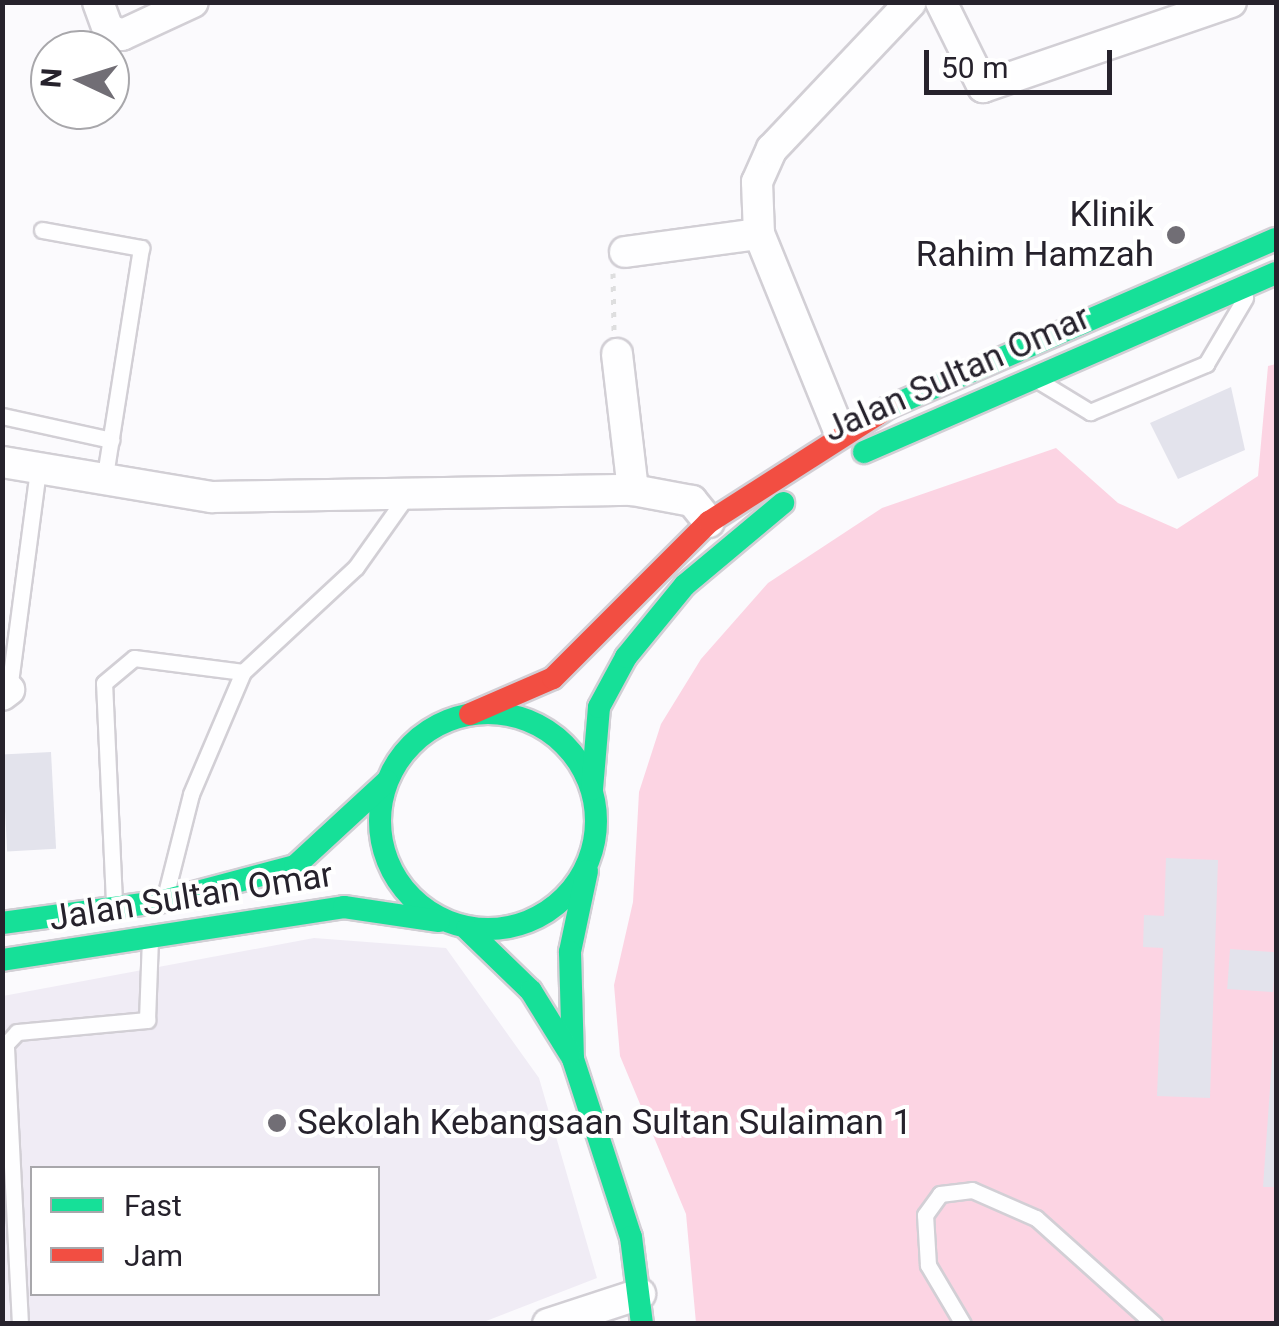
<!DOCTYPE html>
<html>
<head>
<meta charset="utf-8">
<style>
  body { margin:0 }
  #map { position:relative; width:1279px; height:1326px; overflow:hidden; background:#fbfafd; font-family:Roboto,sans-serif }
  div>[style] { position:absolute }
  .built>* { inset:0; background:#f0ecf5 }
  .green>* { inset:0; background:#fcd4e3 }
  .building>* { inset:0; background:#e3e3ec; transform-origin:0 0 }
  .path>* { height:5px; margin-top:-2.5px; transform-origin:0; background:repeating-linear-gradient(90deg,#dededf 0 5px,transparent 0 13px) }
  .roads { filter:drop-shadow(2px 0 #d2cfd5) drop-shadow(-2px 0 #d2cfd5) drop-shadow(0 2px #d2cfd5) drop-shadow(0 -2px #d2cfd5) }
  .lane>* { height:15px; margin:-7.5px; padding:0 7.5px; transform-origin:7.5px; border-radius:7.5px; background:#fefeff }
  .street>* { height:30px; margin:-15px; padding:0 15px; transform-origin:15px; border-radius:15px; background:#fefeff }
  .fast>* { height:22px; margin:-11px; padding:0 11px; transform-origin:11px; border-radius:11px; background:#16e098 }
  .fast>.ring { margin:-11px; padding:0; box-sizing:content-box; background:none; border:22px solid #16e098; border-radius:50% }
  .jam>* { height:22px; margin:-11px; padding:0 11px; transform-origin:11px; border-radius:11px; background:#f24e42 }
  .dots>* { width:28px; height:28px; translate:-50% -50%; box-sizing:border-box; border:5px solid #fff; border-radius:50% }
  span { translate:-50% -50%; white-space:nowrap; text-align:center; line-height:1.15; -webkit-text-stroke:8px #fff; paint-order:stroke }
  .poi-label { font-size:35px; color:#26222c }
  .right { translate:-100% -50%; text-align:right }
  .left { translate:0 -50%; text-align:left }
  .street-label { font-size:35px; color:#26222c }
  .frame { position:absolute; inset:0; border:5px solid #26222c; pointer-events:none }
  .legend { position:absolute; left:30px; top:1166px; width:350px; height:130px; box-sizing:border-box; background:#fff; border:2px solid #a8a7ab; margin:0; padding:12px 18px; list-style:none; font-size:30px; color:#26222c }
  .legend li { display:flex; align-items:center; gap:20px; height:50px }
  .legend b { width:50px; border:2px solid #a8a7ab }
  .north { position:absolute; left:30px; top:30px; width:100px; height:100px; box-sizing:border-box; background:#fff; border:2px solid #a8a7ab; border-radius:50%; rotate:274deg; font-size:28px; font-weight:700; line-height:40px; text-align:center; color:#26222c }
  .north::after { content:''; display:block; margin:auto; width:35px; height:45px; background:#716e75; clip-path:polygon(50% 0,100% 100%,50% 72%,0 100%) }
  .scale { position:absolute; left:924px; top:50px; width:188px; height:45px; box-sizing:border-box; border:5px solid #26222c; border-top:0; padding-left:12px; font-size:30px; line-height:35px; white-space:nowrap; color:#26222c; -webkit-text-stroke:8px #fff; paint-order:stroke }
</style>
</head>
<body>
<div id="map">
  <div class="built">
    <i style="clip-path:polygon(evenodd,314px 938px,446px 948px,539px 1078px,597px 1278px,481px 1323px,3px 1324px,3px 996px,314px 938px,32px 1168px,378px 1168px,378px 1294px,32px 1294px,32px 1168px)"></i>
  </div>
  <div class="green">
    <i style="clip-path:polygon(1276px 364px,1276px 1323px,696px 1323px,686px 1214px,620px 1056px,614px 985px,633px 902px,639px 792px,661px 724px,701px 659px,768px 583px,882px 508px,1056px 448px,1118px 503px,1177px 529px,1258px 476px,1268px 366px)"></i>
  </div>
  <div class="building">
    <i style="clip-path:polygon(1231px 387px,1245px 450px,1178px 479px,1150px 423px)"></i>
    <i style="left:51px;top:752px;width:97px;height:49px;rotate:87deg"></i>
    <i style="clip-path:polygon(1166px 858px,1218px 860px,1210px 1098px,1157px 1096px,1163px 948px,1143px 947px,1144px 915px,1164px 916px)"></i>
    <i style="left:1230px;top:949px;width:46px;height:40px;rotate:4deg"></i>
    <i style="clip-path:polygon(1276px 1004px,1276px 1187px,1263px 1187px)"></i>
  </div>
  <div class="path">
    <i style="left:613px;top:273px;width:58px;rotate:89deg"></i>
  </div>
  <div class="roads">
    <div class="lane">
      <i style="left:42px;top:230px;width:101px;rotate:10.3deg"></i>
      <i style="left:141px;top:248px;width:236px;rotate:99deg"></i>
      <i style="left:1039px;top:381px;width:60px;rotate:31.3deg"></i>
      <i style="left:1090px;top:412px;width:126px;rotate:-22.5deg"></i>
      <i style="left:1206px;top:364px;width:77px;rotate:-59.4deg"></i>
      <i style="left:2px;top:416px;width:112px;rotate:12.4deg"></i>
      <i style="left:9px;top:690px;width:223px;rotate:-82.5deg"></i>
      <i style="left:165px;top:897px;width:106px;rotate:-75.8deg"></i>
      <i style="left:191px;top:794px;width:133px;rotate:-66.9deg"></i>
      <i style="left:243px;top:672px;width:154px;rotate:-42.9deg"></i>
      <i style="left:356px;top:567px;width:85px;rotate:-54.6deg"></i>
      <i style="left:114px;top:902px;width:219px;rotate:-92.6deg"></i>
      <i style="left:104px;top:683px;width:39px;rotate:-40deg"></i>
      <i style="left:134px;top:658px;width:110px;rotate:7.3deg"></i>
      <i style="left:20px;top:1324px;width:280px;rotate:-92.9deg"></i>
      <i style="left:6px;top:1044px;width:16px;rotate:-47deg"></i>
      <i style="left:17px;top:1032px;width:131px;rotate:-5.3deg"></i>
      <i style="left:147px;top:1020px;width:80px;rotate:-87.9deg"></i>
      <i style="left:963px;top:1324px;width:69px;rotate:-120.7deg"></i>
      <i style="left:928px;top:1265px;width:50px;rotate:-93.4deg"></i>
      <i style="left:925px;top:1215px;width:26px;rotate:-54deg"></i>
      <i style="left:940px;top:1194px;width:32px;rotate:-7deg"></i>
      <i style="left:972px;top:1190px;width:70px;rotate:23.6deg"></i>
      <i style="left:1036px;top:1218px;width:159px;rotate:41.9deg"></i>
    </div>
    <div class="street">
      <i style="left:98px;top:2px;width:29px;rotate:70deg"></i>
      <i style="left:108px;top:29px;width:15px;rotate:23deg"></i>
      <i style="left:122px;top:35px;width:78px;rotate:-24.9deg"></i>
      <i style="left:941px;top:2px;width:95px;rotate:63.7deg"></i>
      <i style="left:983px;top:87px;width:262px;rotate:-18.9deg"></i>
      <i style="left:625px;top:252px;width:135px;rotate:-7.7deg"></i>
      <i style="left:617px;top:354px;width:137px;rotate:83.3deg"></i>
      <i style="left:840px;top:433px;width:215px;rotate:-112.1deg"></i>
      <i style="left:759px;top:234px;width:52px;rotate:-92.2deg"></i>
      <i style="left:757px;top:182px;width:36px;rotate:-66deg"></i>
      <i style="left:772px;top:149px;width:202px;rotate:-46.6deg"></i>
      <i style="left:2px;top:462px;width:213px;rotate:9.5deg"></i>
      <i style="left:212px;top:497px;width:421px;rotate:-1deg"></i>
      <i style="left:633px;top:490px;width:60px;rotate:10.6deg"></i>
      <i style="left:692px;top:501px;width:27px;rotate:51deg"></i>
      <i style="left:2px;top:695px;width:9px;rotate:-36deg"></i>
      <i style="left:548px;top:1324px;width:97px;rotate:-18.1deg"></i>
    </div>
    <div class="fast">
      <i style="left:887px;top:408px;width:424px;rotate:-23.5deg"></i>
      <i style="left:864px;top:452px;width:449px;rotate:-23.5deg"></i>
      <i class="ring" style="left:380px;top:713px;width:194px;height:194px"></i>
      <i style="left:592px;top:789px;width:82px;rotate:-85.1deg"></i>
      <i style="left:599px;top:707px;width:57px;rotate:-61.6deg"></i>
      <i style="left:626px;top:657px;width:93px;rotate:-50.7deg"></i>
      <i style="left:685px;top:585px;width:128px;rotate:-39.9deg"></i>
      <i style="left:587px;top:871px;width:83px;rotate:101.9deg"></i>
      <i style="left:570px;top:952px;width:107px;rotate:88.4deg"></i>
      <i style="left:573px;top:1059px;width:187px;rotate:72deg"></i>
      <i style="left:631px;top:1237px;width:88px;rotate:82.8deg"></i>
      <i style="left:2px;top:923px;width:163px;rotate:-7.7deg"></i>
      <i style="left:164px;top:901px;width:136px;rotate:-15deg"></i>
      <i style="left:295px;top:866px;width:125px;rotate:-42.7deg"></i>
      <i style="left:467px;top:929px;width:89px;rotate:44.1deg"></i>
      <i style="left:531px;top:991px;width:74px;rotate:58.2deg"></i>
      <i style="left:2px;top:960px;width:346px;rotate:-8.8deg"></i>
      <i style="left:344px;top:907px;width:96px;rotate:8.4deg"></i>
    </div>
    <div class="jam">
      <i style="left:470px;top:714px;width:90px;rotate:-23.4deg"></i>
      <i style="left:553px;top:678px;width:221px;rotate:-45deg"></i>
      <i style="left:709px;top:522px;width:211px;rotate:-32.6deg"></i>
    </div>
  </div>
  <div class="dots">
    <i style="left:1176px;top:235px;background:#716e75"></i>
    <i style="left:277px;top:1123px;background:#716e75"></i>
  </div>
  <div class="poi-label">
    <span class="right" style="left:1154px;top:235px">Klinik<br>Rahim Hamzah</span>
    <span class="left" style="left:297px;top:1123px">Sekolah Kebangsaan Sultan Sulaiman 1</span>
  </div>
  <div class="street-label">
    <span style="left:957px;top:374px;rotate:-24deg">Jalan Sultan Omar</span>
    <span style="left:191px;top:897px;rotate:-9deg">Jalan Sultan Omar</span>
  </div>
  <div class="frame"></div>
  <ul class="legend">
  <li><b style="height:12px;background:#16e098"></b>Fast</li>
  <li><b style="height:12px;background:#f24e42"></b>Jam</li>
  </ul>
  <div class="north">N</div>
  <div class="scale">50 m</div>
</div>
</body>
</html>
